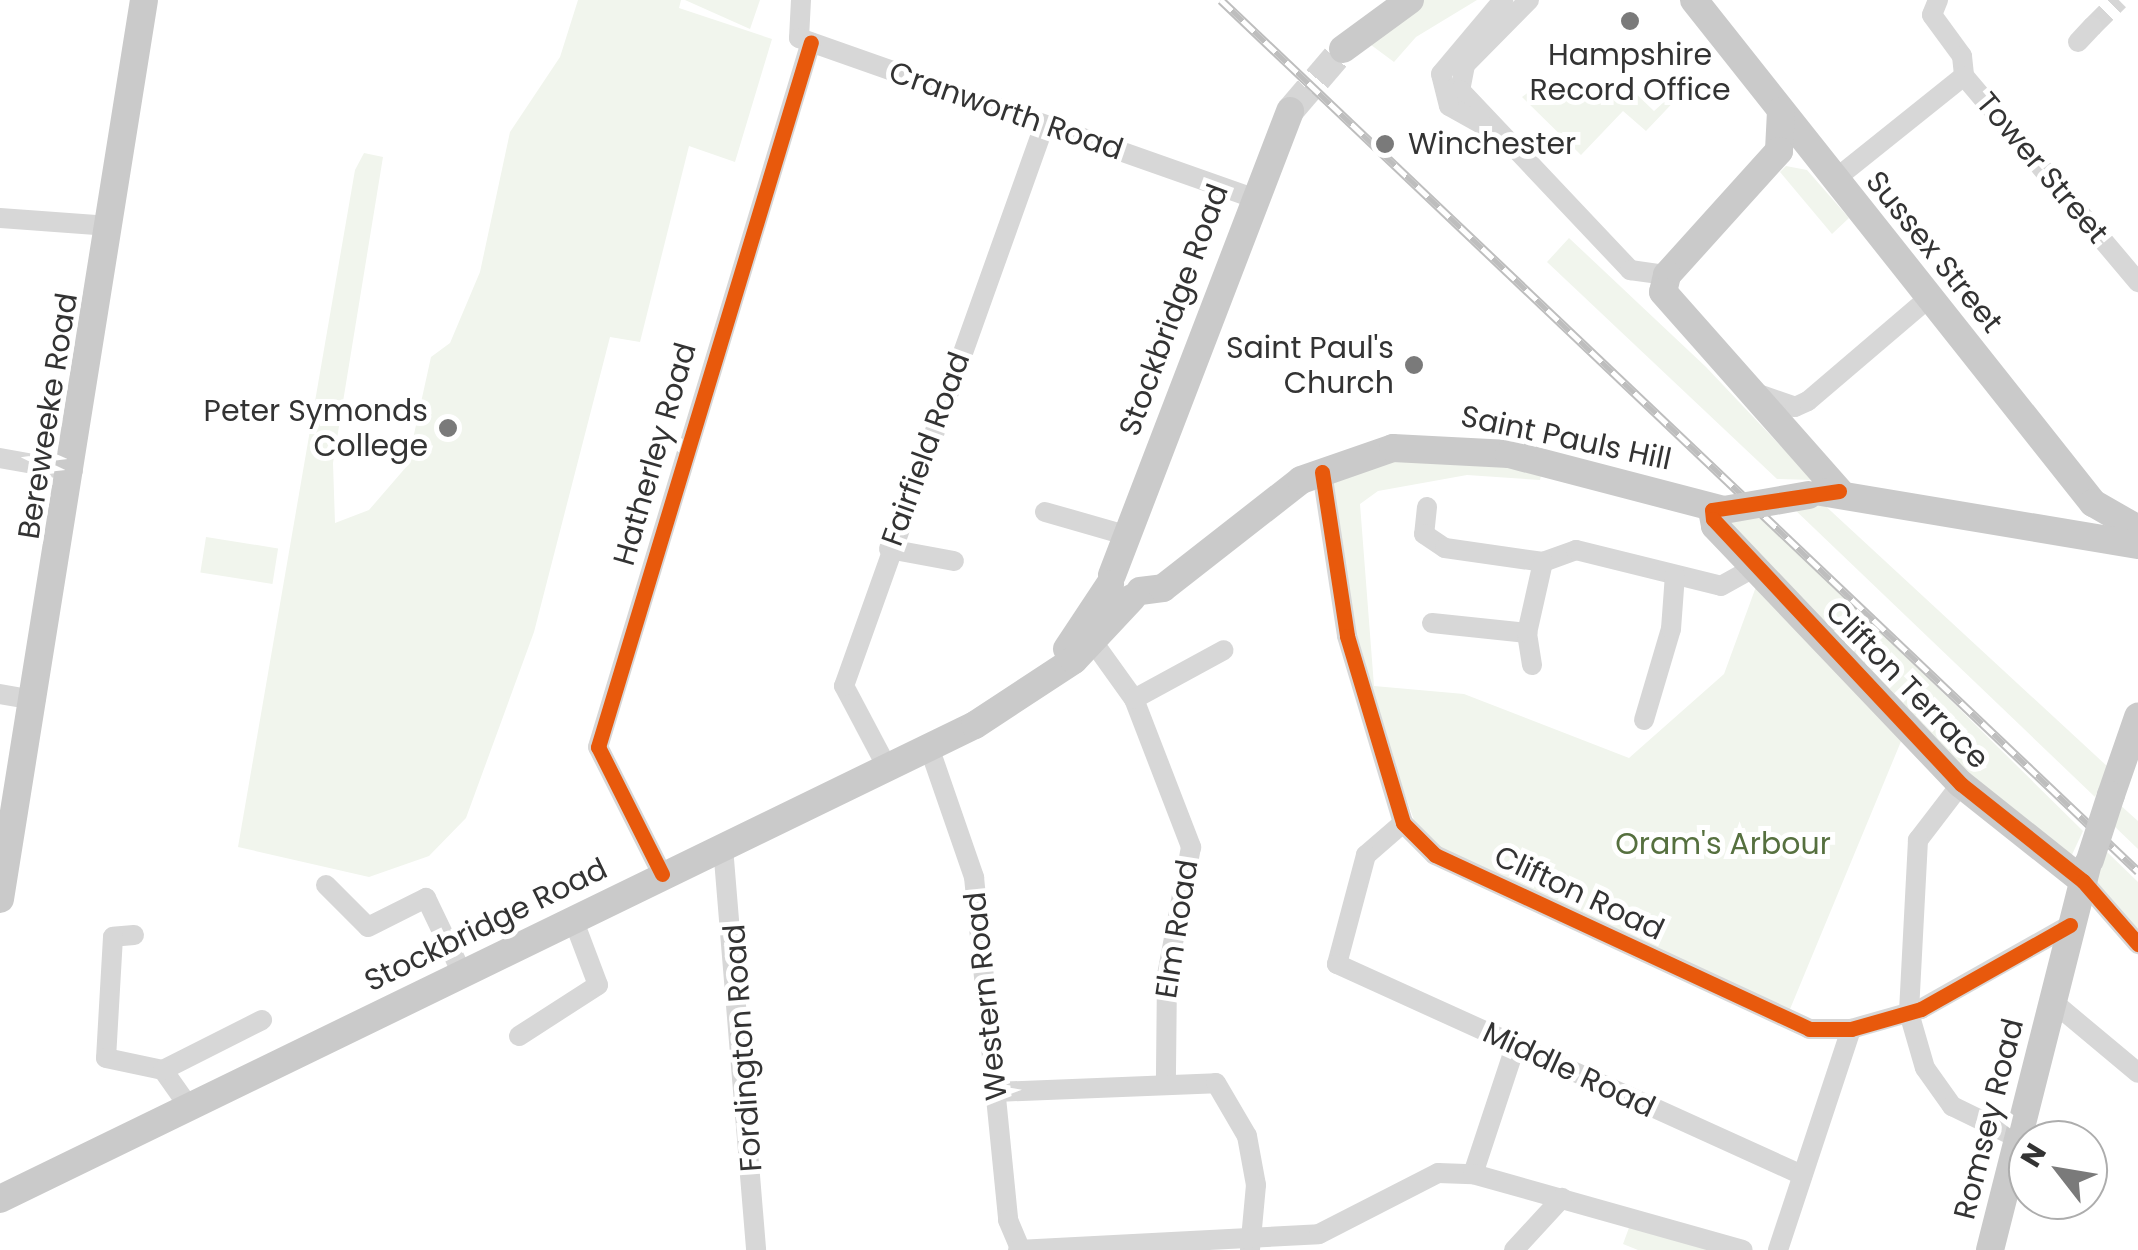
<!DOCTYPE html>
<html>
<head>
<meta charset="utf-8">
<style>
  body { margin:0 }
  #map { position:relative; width:2138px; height:1250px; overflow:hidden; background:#fff; font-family:Poppins,sans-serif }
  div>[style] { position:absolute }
  .green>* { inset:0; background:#f1f5ed; transform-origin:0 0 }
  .minor-tunnel>* { height:20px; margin-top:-10px; transform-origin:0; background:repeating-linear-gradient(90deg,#d6d6d6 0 20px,transparent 0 30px) }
  .major-tunnel>* { height:28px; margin-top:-14px; transform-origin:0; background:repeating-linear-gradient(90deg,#d6d6d6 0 28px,transparent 0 42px) }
  .minor>* { height:20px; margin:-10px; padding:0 10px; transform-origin:10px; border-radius:10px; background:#d7d7d7 }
  .major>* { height:28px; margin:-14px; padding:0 14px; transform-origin:14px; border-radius:14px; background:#cacaca }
  .rail>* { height:9px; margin-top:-4.5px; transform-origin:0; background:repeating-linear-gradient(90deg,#fff 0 15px,#bebebe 0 30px); box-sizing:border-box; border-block:2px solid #bebebe }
  .major-bridge>* { height:28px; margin:-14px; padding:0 14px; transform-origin:14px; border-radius:14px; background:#cacaca }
  .cycleway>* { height:15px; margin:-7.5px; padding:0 7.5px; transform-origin:7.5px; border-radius:7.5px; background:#e8590c }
  .dots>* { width:28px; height:28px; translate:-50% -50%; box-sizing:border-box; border:5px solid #fff; border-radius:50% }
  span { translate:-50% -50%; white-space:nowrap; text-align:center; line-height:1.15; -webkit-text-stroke:10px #fff; paint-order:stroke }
  .poi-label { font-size:30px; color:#333 }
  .left { translate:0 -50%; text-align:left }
  .right { translate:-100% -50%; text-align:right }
  .street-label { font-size:30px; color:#333 }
  .park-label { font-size:30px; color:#56703f }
  .north { position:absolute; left:2008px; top:1120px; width:100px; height:100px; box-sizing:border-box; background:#fff; border:2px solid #adadad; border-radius:50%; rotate:301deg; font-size:28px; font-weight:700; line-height:40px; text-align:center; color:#333 }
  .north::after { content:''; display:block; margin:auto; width:35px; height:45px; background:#7a7a7a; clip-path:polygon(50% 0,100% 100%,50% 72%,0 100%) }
</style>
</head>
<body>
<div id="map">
  <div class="green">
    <i style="clip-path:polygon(578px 0,681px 0,679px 8px,772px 39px,735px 162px,689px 146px,640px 342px,610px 337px,534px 632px,466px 818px,429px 856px,369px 877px,238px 847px,355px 170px,364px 153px,383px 157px,333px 463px,335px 523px,369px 510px,407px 466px,431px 357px,450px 343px,480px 272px,510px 132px,560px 57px)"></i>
    <i style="clip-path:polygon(685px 0,760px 0,750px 29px)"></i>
    <i style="clip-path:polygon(1421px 0,1477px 0,1416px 37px,1394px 62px,1363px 39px)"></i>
    <i style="clip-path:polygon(1684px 84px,1724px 84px,1725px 91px,1684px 91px,1646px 131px,1623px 111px,1581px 155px,1522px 97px,1538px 85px,1620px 96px,1627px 85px,1654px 111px)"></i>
    <i style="clip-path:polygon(1786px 166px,1807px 170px,1849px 218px,1832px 234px,1780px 172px)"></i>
    <i style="clip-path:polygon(1569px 238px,1706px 367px,1813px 480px,1777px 479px,1547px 262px)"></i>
    <i style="clip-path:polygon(1396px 451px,1543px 466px,1540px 480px,1467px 475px,1378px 491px,1360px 504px,1374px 686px,1464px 694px,1629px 758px,1724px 674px,1757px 584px,1902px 739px,1788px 1014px,1438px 849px,1414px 820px,1363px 677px,1328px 478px)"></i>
    <i style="clip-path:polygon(1819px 500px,2108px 767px,2095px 797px,1792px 507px)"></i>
    <i style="clip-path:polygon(1761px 513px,2083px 831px,2070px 859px,1941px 752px,1727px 520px)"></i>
    <i style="left:206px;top:537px;width:73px;height:36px;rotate:9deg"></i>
    <i style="clip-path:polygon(2119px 804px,2138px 821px,2138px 849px,2112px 824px)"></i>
    <i style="clip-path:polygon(2105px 850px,2138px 882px,2138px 929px,2095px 884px)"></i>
    <i style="clip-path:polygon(1630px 1225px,1713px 1250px,1638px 1250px,1623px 1244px)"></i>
  </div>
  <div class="minor-tunnel">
    <i style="left:2092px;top:27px;width:38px;rotate:-45deg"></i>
  </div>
  <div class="major-tunnel">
    <i style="left:1290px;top:111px;width:82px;rotate:-49.5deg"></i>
  </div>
  <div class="minor">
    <i style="left:801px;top:0;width:38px;rotate:93deg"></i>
    <i style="left:799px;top:38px;width:479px;rotate:19.4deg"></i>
    <i style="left:1529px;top:0;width:91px;rotate:134.6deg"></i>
    <i style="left:1465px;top:65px;width:25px;rotate:101deg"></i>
    <i style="left:1460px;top:90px;width:248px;rotate:46.6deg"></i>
    <i style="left:1630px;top:270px;width:37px;rotate:8deg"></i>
    <i style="left:1938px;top:0;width:16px;rotate:112deg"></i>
    <i style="left:1932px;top:15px;width:51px;rotate:53.8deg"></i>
    <i style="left:1962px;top:56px;width:20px;rotate:84deg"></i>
    <i style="left:1964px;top:76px;width:270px;rotate:49.8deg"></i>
    <i style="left:2078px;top:42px;width:21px;rotate:-47deg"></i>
    <i style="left:1485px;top:126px;width:41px;rotate:-150.9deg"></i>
    <i style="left:1449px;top:106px;width:33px;rotate:-104deg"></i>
    <i style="left:1441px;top:74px;width:97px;rotate:-50deg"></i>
    <i style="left:1834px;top:180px;width:166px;rotate:-38.7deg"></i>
    <i style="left:0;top:218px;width:110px;rotate:4.2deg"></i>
    <i style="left:1761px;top:395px;width:36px;rotate:19deg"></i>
    <i style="left:1795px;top:407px;width:14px;rotate:-25deg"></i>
    <i style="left:1808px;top:401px;width:162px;rotate:-40.5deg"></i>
    <i style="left:0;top:458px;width:74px;rotate:10.1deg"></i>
    <i style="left:1322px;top:472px;width:166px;rotate:81.3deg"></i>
    <i style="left:1347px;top:636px;width:195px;rotate:73.3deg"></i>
    <i style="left:1403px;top:823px;width:45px;rotate:45deg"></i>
    <i style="left:1435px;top:855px;width:412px;rotate:24.9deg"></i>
    <i style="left:1809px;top:1029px;width:42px"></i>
    <i style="left:1851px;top:1029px;width:73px;rotate:-15.9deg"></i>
    <i style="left:1921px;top:1009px;width:171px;rotate:-29.4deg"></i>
    <i style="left:1427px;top:507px;width:27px;rotate:96deg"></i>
    <i style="left:1424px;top:534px;width:25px;rotate:34deg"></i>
    <i style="left:1445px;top:548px;width:99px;rotate:8.1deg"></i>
    <i style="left:1543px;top:562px;width:35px;rotate:-20deg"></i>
    <i style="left:1576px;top:550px;width:149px;rotate:13.9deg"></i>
    <i style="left:1721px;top:586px;width:38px;rotate:-29deg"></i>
    <i style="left:1045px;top:512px;width:84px;rotate:15.9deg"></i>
    <i style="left:889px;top:549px;width:66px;rotate:10.5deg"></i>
    <i style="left:1432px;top:623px;width:96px;rotate:6deg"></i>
    <i style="left:1086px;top:632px;width:82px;rotate:54.4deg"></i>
    <i style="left:1134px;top:699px;width:159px;rotate:68.9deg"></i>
    <i style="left:1191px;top:847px;width:130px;rotate:100.6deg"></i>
    <i style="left:1167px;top:975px;width:104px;rotate:90.6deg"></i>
    <i style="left:1532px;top:665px;width:32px;rotate:-99deg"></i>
    <i style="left:1527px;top:633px;width:73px;rotate:-77.3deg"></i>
    <i style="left:0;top:694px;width:36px;rotate:10deg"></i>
    <i style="left:1134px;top:699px;width:102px;rotate:-28.6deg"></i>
    <i style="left:1644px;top:720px;width:95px;rotate:-73.5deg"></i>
    <i style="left:1671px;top:629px;width:54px;rotate:-85.8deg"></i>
    <i style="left:929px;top:747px;width:138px;rotate:70.9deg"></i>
    <i style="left:974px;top:877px;width:345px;rotate:84.3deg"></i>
    <i style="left:1008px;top:1220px;width:33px;rotate:67deg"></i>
    <i style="left:888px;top:769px;width:94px;rotate:-117.9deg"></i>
    <i style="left:844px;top:686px;width:595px;rotate:-70.35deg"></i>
    <i style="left:1961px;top:784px;width:71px;rotate:127.5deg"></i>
    <i style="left:1918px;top:840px;width:173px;rotate:93deg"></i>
    <i style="left:1909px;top:1013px;width:57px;rotate:73.8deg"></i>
    <i style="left:1925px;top:1068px;width:47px;rotate:54.6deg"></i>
    <i style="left:1952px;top:1106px;width:73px;rotate:25.9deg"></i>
    <i style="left:1403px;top:823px;width:49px;rotate:139.1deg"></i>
    <i style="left:1366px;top:855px;width:113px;rotate:104.9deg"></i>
    <i style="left:1337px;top:964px;width:511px;rotate:24.41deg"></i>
    <i style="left:723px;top:847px;width:404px;rotate:85.3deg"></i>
    <i style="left:662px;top:874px;width:142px;rotate:-116.7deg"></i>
    <i style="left:598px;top:747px;width:736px;rotate:-73.19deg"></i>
    <i style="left:2083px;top:881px;width:84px;rotate:48.9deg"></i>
    <i style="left:326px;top:885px;width:59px;rotate:45deg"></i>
    <i style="left:368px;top:927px;width:65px;rotate:-26.6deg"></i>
    <i style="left:426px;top:898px;width:83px;rotate:64.4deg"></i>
    <i style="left:134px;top:935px;width:21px;rotate:175deg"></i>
    <i style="left:113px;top:937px;width:121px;rotate:93.3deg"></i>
    <i style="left:106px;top:1058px;width:58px;rotate:11.9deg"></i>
    <i style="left:163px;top:1070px;width:45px;rotate:54.9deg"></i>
    <i style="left:2052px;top:1001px;width:112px;rotate:39.9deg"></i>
    <i style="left:519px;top:1036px;width:94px;rotate:-32.8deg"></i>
    <i style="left:598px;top:985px;width:71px;rotate:-110.7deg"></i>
    <i style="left:163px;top:1070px;width:111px;rotate:-26.8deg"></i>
    <i style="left:996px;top:1092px;width:220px;rotate:-2.3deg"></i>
    <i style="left:1216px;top:1083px;width:61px;rotate:59.7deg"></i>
    <i style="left:1247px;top:1136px;width:50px;rotate:79.6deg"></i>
    <i style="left:1256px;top:1185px;width:65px;rotate:95.3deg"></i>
    <i style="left:1473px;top:1174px;width:134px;rotate:-71.7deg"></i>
    <i style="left:1018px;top:1250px;width:301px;rotate:-3deg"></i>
    <i style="left:1319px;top:1234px;width:134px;rotate:-27.1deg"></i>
    <i style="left:1438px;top:1173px;width:35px;rotate:2deg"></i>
    <i style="left:1473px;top:1174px;width:280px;rotate:15.7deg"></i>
    <i style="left:1514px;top:1250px;width:71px;rotate:-47.3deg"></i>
    <i style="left:1778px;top:1250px;width:233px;rotate:-71.7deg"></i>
  </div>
  <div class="major">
    <i style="left:1694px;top:0;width:642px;rotate:51.58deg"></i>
    <i style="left:2093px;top:503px;width:52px;rotate:30deg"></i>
    <i style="left:1343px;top:49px;width:83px;rotate:-36.2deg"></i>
    <i style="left:1781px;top:111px;width:40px;rotate:92.9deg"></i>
    <i style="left:1779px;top:151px;width:167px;rotate:132.1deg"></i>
    <i style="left:1667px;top:275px;width:17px;rotate:103deg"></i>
    <i style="left:1663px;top:292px;width:266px;rotate:48.5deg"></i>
    <i style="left:1821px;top:492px;width:321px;rotate:9.5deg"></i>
    <i style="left:1712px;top:510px;width:16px;rotate:79deg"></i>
    <i style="left:1715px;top:526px;width:356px;rotate:46.4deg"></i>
    <i style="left:1961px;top:784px;width:156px;rotate:38.5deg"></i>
    <i style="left:1112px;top:575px;width:497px;rotate:-69deg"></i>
    <i style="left:1140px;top:591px;width:23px;rotate:-7deg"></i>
    <i style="left:1163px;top:588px;width:175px;rotate:-38deg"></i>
    <i style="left:1301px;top:480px;width:97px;rotate:-19.2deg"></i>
    <i style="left:1393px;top:448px;width:116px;rotate:3deg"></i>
    <i style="left:1509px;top:454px;width:222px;rotate:14.6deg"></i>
    <i style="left:1067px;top:649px;width:78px;rotate:-56.5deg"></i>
    <i style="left:2111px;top:795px;width:83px;rotate:-70.9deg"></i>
    <i style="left:0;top:899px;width:910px;rotate:-80.9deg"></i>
    <i style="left:0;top:1199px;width:1084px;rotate:-25.93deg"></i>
    <i style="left:975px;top:725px;width:118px;rotate:-33.3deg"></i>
    <i style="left:1074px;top:660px;width:85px;rotate:-46.9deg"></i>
    <i style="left:1990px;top:1250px;width:398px;rotate:-75.8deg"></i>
  </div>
  <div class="rail">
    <i style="left:1221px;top:0;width:1265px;rotate:43.53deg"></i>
  </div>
  <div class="major-bridge">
    <i style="left:1724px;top:510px;width:86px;rotate:-10deg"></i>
    <i style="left:2090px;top:860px;width:68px;rotate:-72.1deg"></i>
  </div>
  <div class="cycleway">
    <i style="left:1322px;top:472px;width:166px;rotate:81.3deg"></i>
    <i style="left:1347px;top:636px;width:195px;rotate:73.3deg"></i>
    <i style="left:1403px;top:823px;width:45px;rotate:45deg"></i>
    <i style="left:1435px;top:855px;width:412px;rotate:24.9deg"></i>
    <i style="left:1809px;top:1029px;width:42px"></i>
    <i style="left:1851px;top:1029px;width:73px;rotate:-15.9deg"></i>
    <i style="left:1921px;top:1009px;width:171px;rotate:-29.4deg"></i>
    <i style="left:1839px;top:491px;width:128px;rotate:171.5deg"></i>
    <i style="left:1712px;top:510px;width:9px;rotate:84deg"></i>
    <i style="left:1713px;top:519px;width:363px;rotate:46.9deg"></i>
    <i style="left:1961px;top:784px;width:156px;rotate:38.5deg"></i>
    <i style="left:2083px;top:881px;width:84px;rotate:48.9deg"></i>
    <i style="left:662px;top:874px;width:142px;rotate:-116.7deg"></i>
    <i style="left:598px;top:747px;width:736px;rotate:-73.19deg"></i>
  </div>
  <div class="dots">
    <i style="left:1630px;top:21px;background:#7a7a7a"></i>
    <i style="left:1385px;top:144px;background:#7a7a7a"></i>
    <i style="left:1414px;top:365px;background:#7a7a7a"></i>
    <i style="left:448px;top:428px;background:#7a7a7a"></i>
  </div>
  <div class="poi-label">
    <span style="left:1630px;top:72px">Hampshire<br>Record Office</span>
    <span class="left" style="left:1408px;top:144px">Winchester</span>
    <span class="right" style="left:1394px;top:365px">Saint Paul's<br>Church</span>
    <span class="right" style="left:428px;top:428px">Peter Symonds<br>College</span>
  </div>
  <div class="street-label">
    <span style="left:1006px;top:111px;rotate:19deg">Cranworth Road</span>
    <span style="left:2042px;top:168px;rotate:50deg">Tower Street</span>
    <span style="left:1934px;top:252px;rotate:51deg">Sussex Street</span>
    <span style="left:1174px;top:310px;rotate:-70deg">Stockbridge Road</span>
    <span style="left:48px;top:416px;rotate:-81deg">Bereweeke Road</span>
    <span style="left:1566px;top:438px;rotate:12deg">Saint Pauls Hill</span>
    <span style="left:926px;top:449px;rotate:-70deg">Fairfield Road</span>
    <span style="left:655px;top:454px;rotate:-74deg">Hatherley Road</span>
    <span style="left:1907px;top:685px;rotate:46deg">Clifton Terrace</span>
    <span style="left:1579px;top:893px;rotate:25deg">Clifton Road</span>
    <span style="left:486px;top:925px;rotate:-26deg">Stockbridge Road</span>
    <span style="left:1177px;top:929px;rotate:-81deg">Elm Road</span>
    <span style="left:986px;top:996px;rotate:-96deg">Western Road</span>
    <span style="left:743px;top:1048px;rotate:-94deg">Fordington Road</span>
    <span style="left:1569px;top:1070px;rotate:25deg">Middle Road</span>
    <span style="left:1989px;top:1119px;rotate:-76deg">Romsey Road</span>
  </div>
  <div class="park-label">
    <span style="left:1723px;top:844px">Oram's Arbour</span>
  </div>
  <div class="north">N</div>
</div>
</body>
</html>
